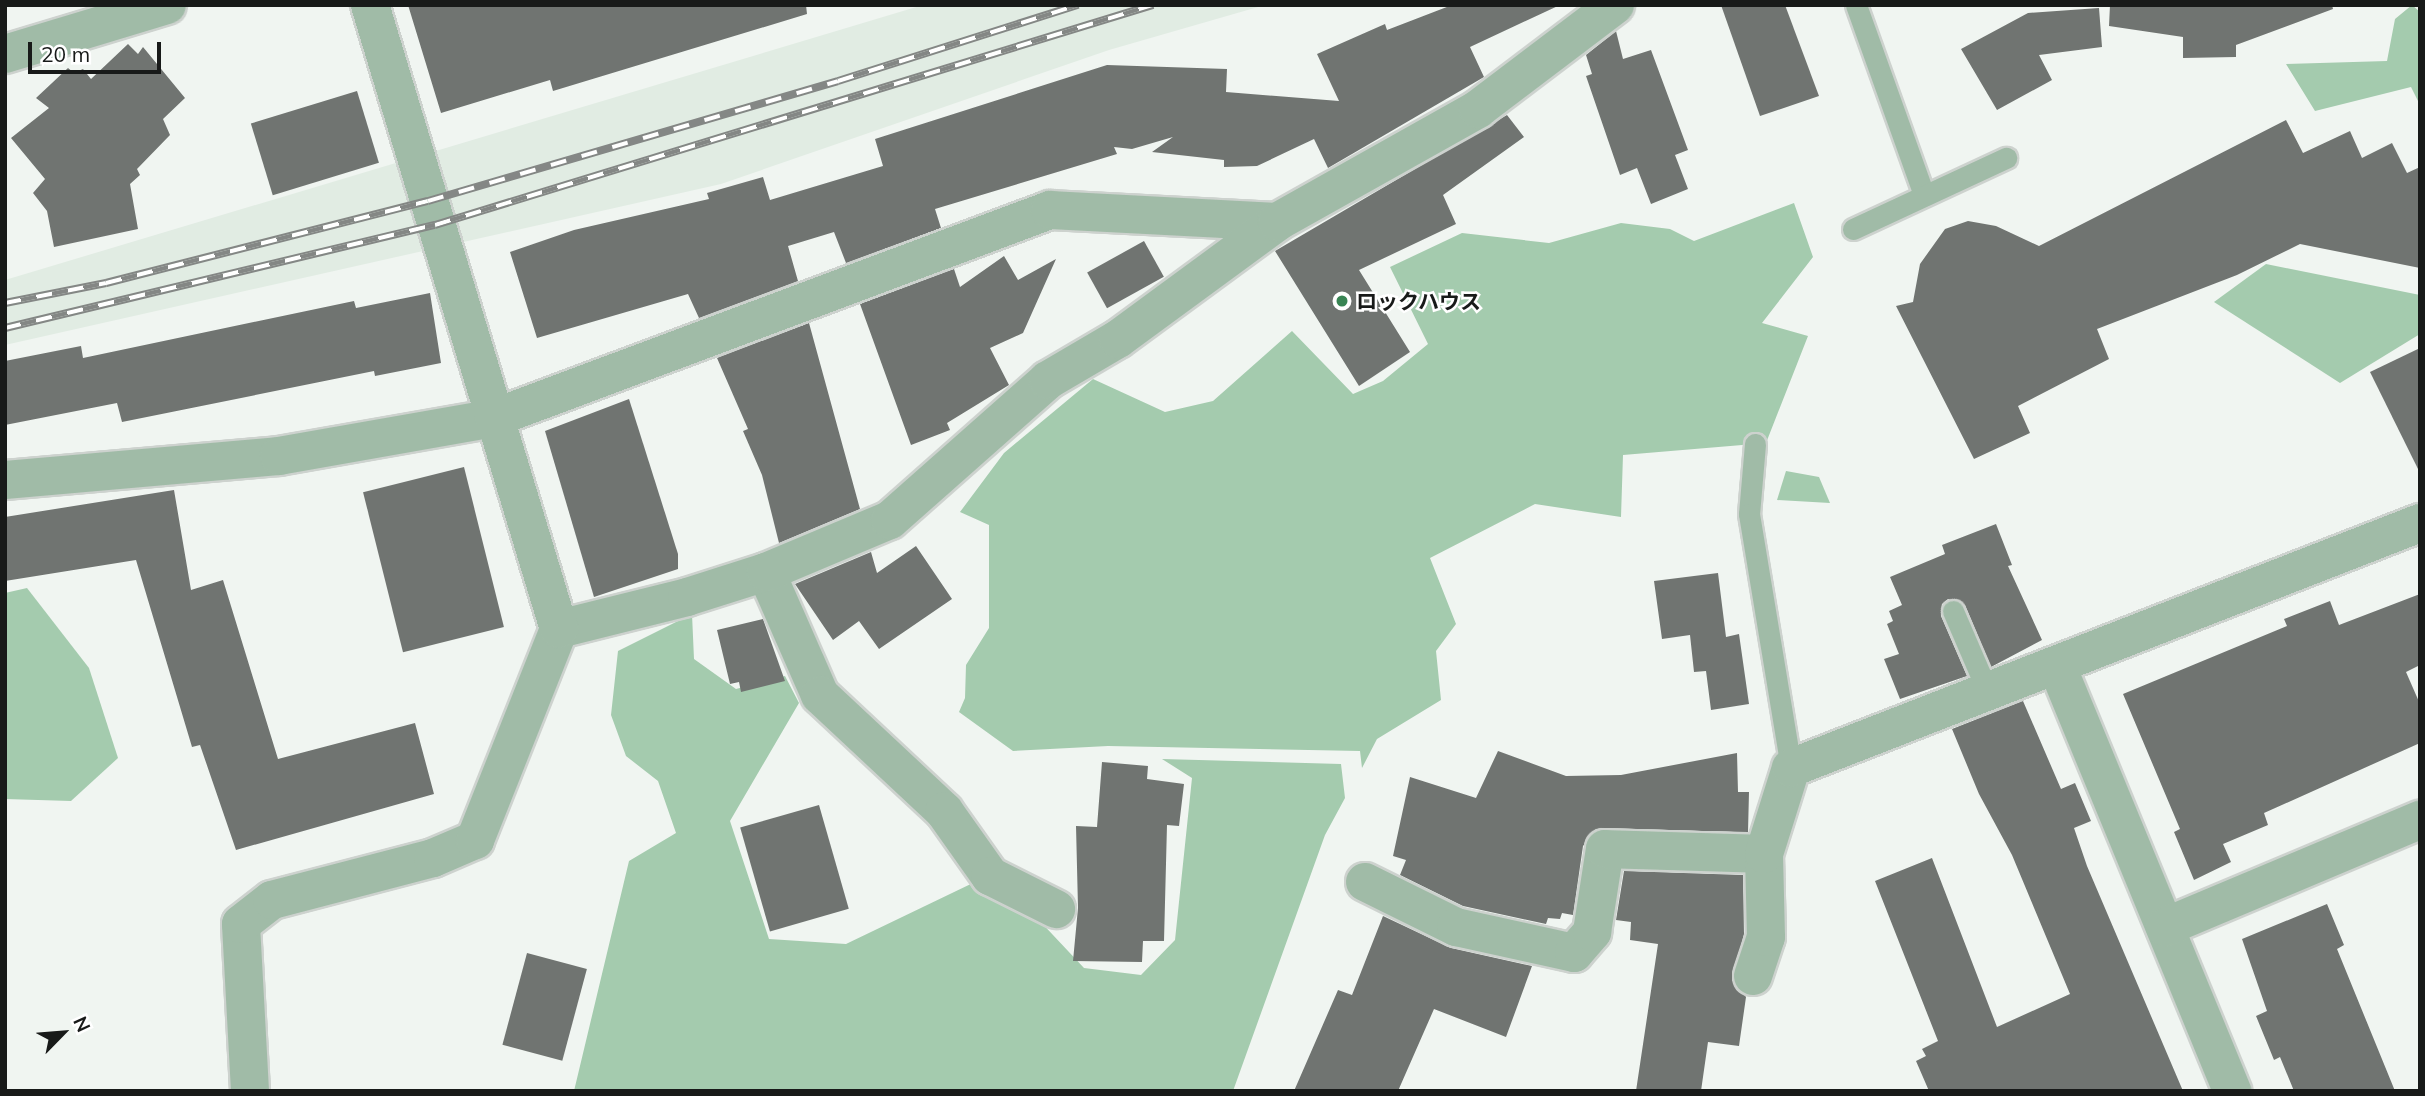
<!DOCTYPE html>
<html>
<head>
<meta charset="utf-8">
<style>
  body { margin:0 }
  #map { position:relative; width:2425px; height:1096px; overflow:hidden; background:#f0f5f1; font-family:Mulish,"Noto Sans JP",sans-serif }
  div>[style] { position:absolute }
  .built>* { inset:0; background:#e1ece3 }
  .green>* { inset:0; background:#a4cbae }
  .building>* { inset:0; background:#707471; transform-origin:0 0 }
  .roads { filter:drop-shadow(2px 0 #cdd2ce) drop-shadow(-2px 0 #cdd2ce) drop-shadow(0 2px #cdd2ce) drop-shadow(0 -2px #cdd2ce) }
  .lane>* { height:21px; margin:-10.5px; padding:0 10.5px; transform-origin:10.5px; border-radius:10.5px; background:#a0bba7 }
  .street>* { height:38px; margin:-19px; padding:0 19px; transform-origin:19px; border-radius:19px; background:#a0bba7 }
  .rail>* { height:8px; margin-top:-4px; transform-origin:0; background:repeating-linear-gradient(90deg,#fff 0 16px,#848785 0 32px); box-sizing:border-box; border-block:2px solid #848785 }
  .dots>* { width:19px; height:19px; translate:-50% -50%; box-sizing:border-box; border:4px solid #fff; border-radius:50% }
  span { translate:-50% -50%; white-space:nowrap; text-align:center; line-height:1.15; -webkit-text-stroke:5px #fff; paint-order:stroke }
  .poi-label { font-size:21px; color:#181a19; font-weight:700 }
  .left { translate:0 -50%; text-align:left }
  .frame { position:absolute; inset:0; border:7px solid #181a19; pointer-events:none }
  .north { position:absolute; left:28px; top:998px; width:70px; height:70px; -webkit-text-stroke:5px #fff; paint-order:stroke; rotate:65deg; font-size:19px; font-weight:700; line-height:28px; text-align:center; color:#181a19 }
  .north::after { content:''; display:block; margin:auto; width:24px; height:32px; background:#181a19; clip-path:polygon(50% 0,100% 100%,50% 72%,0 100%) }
  .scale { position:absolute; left:28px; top:42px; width:133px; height:32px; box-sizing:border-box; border:4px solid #181a19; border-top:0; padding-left:9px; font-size:21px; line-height:24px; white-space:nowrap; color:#181a19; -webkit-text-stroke:5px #fff; paint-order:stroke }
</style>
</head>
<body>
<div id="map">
  <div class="built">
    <i style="clip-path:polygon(923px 5px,1265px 5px,1109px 50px,721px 184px,5px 345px,5px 280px)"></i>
  </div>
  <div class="green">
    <i style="clip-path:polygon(2412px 5px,2420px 12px,2420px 105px,2411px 87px,2315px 111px,2286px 64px,2387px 61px,2395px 19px)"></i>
    <i style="clip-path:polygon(1794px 203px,1813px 257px,1762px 323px,1808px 336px,1766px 443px,1623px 455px,1621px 517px,1535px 504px,1430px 558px,1456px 624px,1436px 651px,1441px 700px,1377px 739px,1362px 768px,1360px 751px,1108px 746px,1013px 751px,959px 712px,965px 698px,966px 665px,989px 628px,989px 525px,960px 512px,1004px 453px,1093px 379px,1165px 412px,1213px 401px,1292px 331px,1353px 394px,1383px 381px,1428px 344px,1390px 267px,1462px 233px,1549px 243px,1621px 223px,1670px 229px,1694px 241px)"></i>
    <i style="clip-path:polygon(2266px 264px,2420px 295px,2420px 334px,2340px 383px,2214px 302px)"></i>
    <i style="clip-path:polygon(1786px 471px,1819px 477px,1830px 503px,1777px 500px)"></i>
    <i style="clip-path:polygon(27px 588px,89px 668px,118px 758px,71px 801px,5px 799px,5px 593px)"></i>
    <i style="clip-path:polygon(692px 614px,694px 659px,736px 689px,785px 676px,799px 703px,730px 821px,769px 939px,846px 944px,977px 881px,1037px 918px,1084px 968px,1141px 975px,1175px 940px,1192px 778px,1162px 759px,1341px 764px,1345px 798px,1325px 835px,1233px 1091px,574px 1091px,629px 861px,676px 833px,658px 781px,626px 756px,611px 715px,618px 651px)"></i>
  </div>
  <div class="building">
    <i style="clip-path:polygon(408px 5px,806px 5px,807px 14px,553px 91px,550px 80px,441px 113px)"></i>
    <i style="clip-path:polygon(1452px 5px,1560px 5px,1470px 47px,1484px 77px,1328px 168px,1314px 139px,1257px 166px,1224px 167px,1224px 160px,1152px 152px,1173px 137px,1132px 149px,1114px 147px,1117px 154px,935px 209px,941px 228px,846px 263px,834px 232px,788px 246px,798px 281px,699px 318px,688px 294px,537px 338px,510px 252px,574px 230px,709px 199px,707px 193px,763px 177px,770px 200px,883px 166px,875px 139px,1107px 65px,1227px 69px,1226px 92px,1339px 101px,1317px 54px,1385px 24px,1387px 30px)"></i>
    <i style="clip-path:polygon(1721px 5px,1785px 5px,1819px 96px,1760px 116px)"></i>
    <i style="clip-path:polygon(2110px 5px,2332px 5px,2333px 9px,2236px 45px,2236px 57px,2183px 58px,2183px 37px,2109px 26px)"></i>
    <i style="clip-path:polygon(2099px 8px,2102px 47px,2039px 55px,2052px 80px,1997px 110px,1961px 49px,2028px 13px)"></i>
    <i style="clip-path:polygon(1616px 31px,1623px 59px,1651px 50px,1688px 150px,1675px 155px,1688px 189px,1651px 204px,1637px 168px,1620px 175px,1586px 76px,1592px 74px,1586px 55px)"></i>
    <i style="clip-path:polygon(128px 44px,138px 54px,143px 47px,185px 98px,163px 119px,170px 135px,137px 169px,140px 175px,130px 184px,138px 229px,54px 247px,47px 211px,33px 193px,45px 179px,11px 138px,49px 108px,36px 98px,68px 68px,74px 73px,83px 69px,91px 79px)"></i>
    <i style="left:357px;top:91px;width:75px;height:111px;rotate:73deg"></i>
    <i style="clip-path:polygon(1507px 115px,1524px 137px,1443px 195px,1456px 224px,1359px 270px,1410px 352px,1359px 386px,1275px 251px)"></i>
    <i style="clip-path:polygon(2286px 120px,2303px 153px,2350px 131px,2362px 158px,2392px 143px,2407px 173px,2420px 167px,2420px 268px,2300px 244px,2237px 275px,2097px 329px,2109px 359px,2018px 406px,2030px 433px,1974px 459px,1896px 306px,1913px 302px,1920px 264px,1945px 229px,1968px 221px,1996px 226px,2039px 246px)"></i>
    <i style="left:1144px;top:241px;width:41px;height:65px;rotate:61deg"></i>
    <i style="clip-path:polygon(1004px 256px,1018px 280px,1056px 259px,1023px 333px,990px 348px,1009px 385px,947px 423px,950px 430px,911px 445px,860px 304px,954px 269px,960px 287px)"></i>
    <i style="clip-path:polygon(430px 293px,441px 363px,375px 376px,374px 371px,122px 422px,117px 403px,5px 425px,5px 361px,81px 346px,83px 358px,354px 301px,356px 308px)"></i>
    <i style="clip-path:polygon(809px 323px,860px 509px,779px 543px,762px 475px,743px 431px,748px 429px,717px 358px)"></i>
    <i style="clip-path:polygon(2420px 348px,2420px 473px,2370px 372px)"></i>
    <i style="clip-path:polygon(629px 399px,678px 554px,678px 569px,594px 597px,545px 431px)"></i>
    <i style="left:464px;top:467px;width:165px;height:104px;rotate:76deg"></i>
    <i style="clip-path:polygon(174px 490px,191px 590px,223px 580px,278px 759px,415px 723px,434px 794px,236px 850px,200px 745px,192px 747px,136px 560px,5px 581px,5px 517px)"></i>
    <i style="clip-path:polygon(1996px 524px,2012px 565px,2008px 566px,2042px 640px,1991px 667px,1965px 605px,1948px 599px,1942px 604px,1941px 616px,1967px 676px,1900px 699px,1884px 659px,1899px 654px,1887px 624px,1893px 621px,1889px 611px,1902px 605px,1890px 577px,1945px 554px,1942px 545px)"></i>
    <i style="clip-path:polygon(916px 546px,952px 599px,879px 649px,859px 621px,833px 640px,795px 584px,871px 552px,877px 573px)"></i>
    <i style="clip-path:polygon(1718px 573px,1726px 637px,1739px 634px,1749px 704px,1711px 710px,1706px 671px,1694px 672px,1690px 635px,1662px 639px,1654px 581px)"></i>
    <i style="clip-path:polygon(2420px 594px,2420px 665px,2406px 672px,2420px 704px,2420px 743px,2264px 813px,2268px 825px,2223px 844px,2231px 862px,2194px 880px,2174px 832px,2180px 829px,2123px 694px,2287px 626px,2284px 619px,2330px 601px,2339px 625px)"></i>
    <i style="clip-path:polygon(763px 619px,785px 681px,741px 692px,739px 682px,730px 684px,717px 630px)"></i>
    <i style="clip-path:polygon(2023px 701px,2061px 789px,2075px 783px,2091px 821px,2074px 828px,2087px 866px,2183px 1091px,1929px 1091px,1916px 1061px,1926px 1056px,1922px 1049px,1938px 1041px,1875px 881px,1932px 858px,1997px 1027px,2070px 994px,2012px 855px,1979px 794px,1952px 729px)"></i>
    <i style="clip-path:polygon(1498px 751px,1566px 776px,1621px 775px,1737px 753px,1738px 792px,1749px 792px,1748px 832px,1596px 829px,1583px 846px,1573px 915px,1562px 913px,1560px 919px,1548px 918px,1546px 924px,1463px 906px,1400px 875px,1406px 860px,1393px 856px,1410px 777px,1476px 798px)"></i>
    <i style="clip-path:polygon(1102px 762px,1148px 766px,1147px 779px,1184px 784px,1179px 826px,1167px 825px,1164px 941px,1143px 941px,1142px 962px,1073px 961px,1078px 908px,1076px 826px,1097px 827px)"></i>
    <i style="left:819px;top:805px;width:108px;height:82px;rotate:74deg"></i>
    <i style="clip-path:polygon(1624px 871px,1743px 875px,1744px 934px,1732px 980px,1746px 997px,1739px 1046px,1708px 1042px,1701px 1091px,1636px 1091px,1658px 944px,1630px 940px,1631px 922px,1616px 920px)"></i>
    <i style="clip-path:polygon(2327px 904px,2344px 945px,2337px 949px,2395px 1091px,2294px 1091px,2280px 1057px,2274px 1060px,2256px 1016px,2267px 1011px,2242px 939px)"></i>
    <i style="clip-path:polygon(1383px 916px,1451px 948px,1532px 966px,1506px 1037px,1434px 1009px,1398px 1091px,1294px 1091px,1338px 990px,1352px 995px)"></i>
    <i style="left:527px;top:953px;width:62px;height:95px;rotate:15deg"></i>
  </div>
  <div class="roads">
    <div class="lane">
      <i style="left:1856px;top:5px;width:202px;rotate:70.3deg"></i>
      <i style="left:1853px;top:229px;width:169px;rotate:-24.9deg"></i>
      <i style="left:1755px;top:444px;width:70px;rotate:94.9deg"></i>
      <i style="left:1749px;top:514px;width:257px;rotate:80.6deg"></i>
      <i style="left:1953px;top:611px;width:86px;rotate:66.7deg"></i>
    </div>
    <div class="street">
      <i style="left:5px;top:54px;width:169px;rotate:-16.8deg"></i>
      <i style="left:5px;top:480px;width:275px;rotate:-5deg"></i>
      <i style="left:279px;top:456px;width:218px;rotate:-10deg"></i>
      <i style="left:494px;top:418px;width:594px;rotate:-20.51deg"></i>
      <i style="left:1050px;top:210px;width:227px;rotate:3deg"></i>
      <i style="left:766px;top:572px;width:134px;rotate:66.3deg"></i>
      <i style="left:820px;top:695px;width:170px;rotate:43.1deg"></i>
      <i style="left:944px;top:811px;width:80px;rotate:54.7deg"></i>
      <i style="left:990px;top:876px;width:74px;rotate:26.6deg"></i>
      <i style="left:559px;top:629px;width:132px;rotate:-14deg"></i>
      <i style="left:687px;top:597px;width:83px;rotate:-17.6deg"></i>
      <i style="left:766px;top:572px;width:134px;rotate:-22.8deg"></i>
      <i style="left:890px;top:520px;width:211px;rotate:-41.5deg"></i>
      <i style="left:1048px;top:380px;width:81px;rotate:-30.4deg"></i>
      <i style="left:1118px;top:339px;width:197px;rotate:-36.3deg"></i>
      <i style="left:1277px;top:222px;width:231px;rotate:-29.3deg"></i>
      <i style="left:1478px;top:109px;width:172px;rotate:-37.2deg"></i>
      <i style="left:2057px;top:666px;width:460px;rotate:67.6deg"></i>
      <i style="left:1365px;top:882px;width:102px;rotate:26.3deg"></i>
      <i style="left:1456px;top:927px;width:121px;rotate:12.4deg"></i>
      <i style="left:1574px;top:953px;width:28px;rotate:-49deg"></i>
      <i style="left:1592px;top:932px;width:84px;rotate:-81.1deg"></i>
      <i style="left:1605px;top:849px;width:159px;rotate:1.8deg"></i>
      <i style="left:2165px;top:927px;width:277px;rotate:-22.8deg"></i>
      <i style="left:1753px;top:976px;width:41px;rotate:-71.6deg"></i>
      <i style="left:1766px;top:937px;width:83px;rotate:-91.4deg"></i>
      <i style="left:1764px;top:854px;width:90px;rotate:-72.6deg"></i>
      <i style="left:1791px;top:768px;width:675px;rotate:-21.28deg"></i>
      <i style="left:250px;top:1091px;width:167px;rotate:-93.1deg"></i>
      <i style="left:241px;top:924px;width:39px;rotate:-38deg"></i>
      <i style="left:272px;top:900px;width:166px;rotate:-14.6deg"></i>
      <i style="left:433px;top:858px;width:46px;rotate:-23.2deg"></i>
      <i style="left:475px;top:840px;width:227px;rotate:-68.3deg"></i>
      <i style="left:559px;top:629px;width:652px;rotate:-106.85deg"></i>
    </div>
  </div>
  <div class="rail">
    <i style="left:5px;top:303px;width:103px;rotate:-11.2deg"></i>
    <i style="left:106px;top:283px;width:332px;rotate:-14.3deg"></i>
    <i style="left:428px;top:201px;width:427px;rotate:-16.3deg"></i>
    <i style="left:838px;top:81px;width:252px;rotate:-17.6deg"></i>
    <i style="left:5px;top:328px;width:442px;rotate:-13.5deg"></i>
    <i style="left:435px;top:225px;width:751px;rotate:-17.04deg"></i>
  </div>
  <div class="dots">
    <i style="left:1342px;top:301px;background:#388453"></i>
  </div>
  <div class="poi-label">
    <span class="left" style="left:1356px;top:301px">ロックハウス</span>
  </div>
  <div class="frame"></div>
  <div class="north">N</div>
  <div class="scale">20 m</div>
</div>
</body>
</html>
